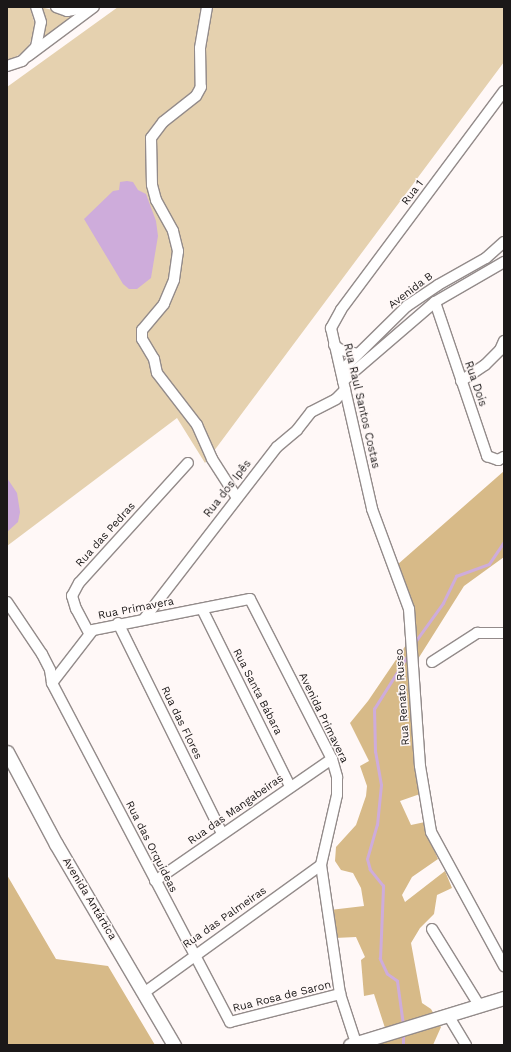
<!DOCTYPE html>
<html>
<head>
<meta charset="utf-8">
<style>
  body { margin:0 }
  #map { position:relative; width:511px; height:1052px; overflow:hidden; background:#fff8f7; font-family:"Work Sans",sans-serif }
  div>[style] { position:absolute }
  .green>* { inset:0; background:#e5d1af }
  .forest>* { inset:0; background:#d7ba88 }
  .water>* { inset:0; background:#ceacdb }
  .stream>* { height:2.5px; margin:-1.25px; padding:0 1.25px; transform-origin:1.25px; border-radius:1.25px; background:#ceacdb }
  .roads { filter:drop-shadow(1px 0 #938b8a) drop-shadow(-1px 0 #938b8a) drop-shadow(0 1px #938b8a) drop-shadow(0 -1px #938b8a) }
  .minor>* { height:10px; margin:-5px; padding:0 5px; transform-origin:5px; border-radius:5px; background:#fff }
  .major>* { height:13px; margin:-6.5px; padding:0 6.5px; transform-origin:6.5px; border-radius:6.5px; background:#fff }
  span { translate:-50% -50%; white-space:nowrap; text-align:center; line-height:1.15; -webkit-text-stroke:3px #fff8f7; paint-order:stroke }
  .street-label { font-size:11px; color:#1b1818 }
  .frame { position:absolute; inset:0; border:8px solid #1b1818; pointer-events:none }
</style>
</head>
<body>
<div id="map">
  <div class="green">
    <i style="clip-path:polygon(7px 7px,30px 7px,36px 29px,27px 50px,7px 62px)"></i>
    <i style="clip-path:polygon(41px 7px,52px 10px,84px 12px,42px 43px,45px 26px)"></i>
    <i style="clip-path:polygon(118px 7px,504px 7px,504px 62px,205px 463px,177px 418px,7px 546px,7px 87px)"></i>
  </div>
  <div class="forest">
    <i style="clip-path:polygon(504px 471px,504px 557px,464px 586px,418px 659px,413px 611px,397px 565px)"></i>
    <i style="clip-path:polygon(406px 645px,420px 794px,400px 801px,411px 825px,425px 822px,428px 836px,438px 859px,412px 877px,402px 895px,405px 902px,445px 871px,452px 888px,437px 895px,434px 914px,420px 928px,411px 943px,422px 1003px,431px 1009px,441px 1027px,433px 1045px,355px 1045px,385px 1028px,374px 994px,364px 996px,361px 960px,365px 957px,356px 937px,335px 938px,330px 910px,364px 906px,361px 888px,353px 873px,341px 870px,335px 861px,336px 847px,356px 825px,366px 796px,367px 786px,360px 766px,369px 761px,350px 723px,368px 701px)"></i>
    <i style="clip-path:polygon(7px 875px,56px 959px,108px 966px,155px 1045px,7px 1045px)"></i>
  </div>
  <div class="water">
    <i style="clip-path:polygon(127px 181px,133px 182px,138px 190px,146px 194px,156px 221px,158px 236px,151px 278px,137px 289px,129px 289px,123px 284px,84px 219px,113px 191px,119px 190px,120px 182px)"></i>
    <i style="clip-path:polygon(7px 478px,17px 493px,20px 512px,18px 522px,7px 532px)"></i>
  </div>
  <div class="stream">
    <i style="left:415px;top:642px;width:48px;rotate:-54.3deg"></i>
    <i style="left:443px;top:603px;width:30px;rotate:-64deg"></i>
    <i style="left:456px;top:576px;width:35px;rotate:-20deg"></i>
    <i style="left:489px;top:564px;width:27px;rotate:-56deg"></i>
    <i style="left:403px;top:1025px;width:44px;rotate:-97.8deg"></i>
    <i style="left:397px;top:981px;width:12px;rotate:-145deg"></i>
    <i style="left:387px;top:974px;width:17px;rotate:-115deg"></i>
    <i style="left:380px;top:959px;width:73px;rotate:-87.6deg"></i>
    <i style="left:383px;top:886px;width:21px;rotate:-129deg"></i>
    <i style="left:370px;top:870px;width:11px;rotate:-105deg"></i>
    <i style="left:367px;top:859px;width:35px;rotate:-74deg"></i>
    <i style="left:377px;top:825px;width:40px;rotate:-84.3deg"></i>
    <i style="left:381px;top:785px;width:34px;rotate:-100deg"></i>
    <i style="left:375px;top:752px;width:43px;rotate:-91.3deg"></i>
    <i style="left:374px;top:709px;width:64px;rotate:-57.8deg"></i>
    <i style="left:403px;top:1045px;width:13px;rotate:-90deg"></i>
  </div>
  <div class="roads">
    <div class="minor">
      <i style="left:56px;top:7px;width:12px;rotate:20deg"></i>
      <i style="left:67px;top:11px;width:23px;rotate:-10deg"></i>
      <i style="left:207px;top:7px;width:42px;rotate:99.7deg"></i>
      <i style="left:200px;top:48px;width:39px;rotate:89deg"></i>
      <i style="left:201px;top:87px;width:10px;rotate:119deg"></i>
      <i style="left:196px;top:96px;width:42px;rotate:141.8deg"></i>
      <i style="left:163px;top:122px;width:20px;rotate:127deg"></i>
      <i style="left:151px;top:138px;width:47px;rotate:88.8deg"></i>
      <i style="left:152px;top:185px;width:16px;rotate:75deg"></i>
      <i style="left:156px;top:200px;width:35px;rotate:61deg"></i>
      <i style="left:173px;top:231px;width:21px;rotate:76deg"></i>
      <i style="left:178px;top:251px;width:29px;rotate:98deg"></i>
      <i style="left:174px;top:280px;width:26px;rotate:113deg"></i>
      <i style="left:164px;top:304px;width:34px;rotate:130deg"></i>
      <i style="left:142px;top:330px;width:9px;rotate:90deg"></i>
      <i style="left:142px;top:339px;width:23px;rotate:59deg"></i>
      <i style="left:154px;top:359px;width:14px;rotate:78deg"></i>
      <i style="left:157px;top:373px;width:66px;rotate:52.4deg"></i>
      <i style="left:197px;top:425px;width:37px;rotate:66deg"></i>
      <i style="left:212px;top:459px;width:46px;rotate:57.3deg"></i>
      <i style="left:28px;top:56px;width:82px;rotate:-36.6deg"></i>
      <i style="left:7px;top:66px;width:16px;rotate:-18deg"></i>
      <i style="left:22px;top:61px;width:20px;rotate:-45deg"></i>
      <i style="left:36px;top:47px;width:25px;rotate:-79deg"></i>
      <i style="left:41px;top:22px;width:16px;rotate:-108deg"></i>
      <i style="left:504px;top:91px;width:273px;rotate:126.7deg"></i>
      <i style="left:341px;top:310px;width:21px;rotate:119deg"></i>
      <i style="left:331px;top:328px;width:186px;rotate:77.2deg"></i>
      <i style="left:372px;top:509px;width:107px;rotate:69.7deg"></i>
      <i style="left:409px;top:609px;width:157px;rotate:86deg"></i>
      <i style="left:420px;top:766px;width:67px;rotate:80.5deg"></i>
      <i style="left:431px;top:832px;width:153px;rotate:61.4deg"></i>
      <i style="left:435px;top:302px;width:163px;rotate:71.3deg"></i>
      <i style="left:487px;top:456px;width:12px;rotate:20deg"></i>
      <i style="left:498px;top:460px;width:7px;rotate:-27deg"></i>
      <i style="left:334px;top:345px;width:9px;rotate:36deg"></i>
      <i style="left:341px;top:350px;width:17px;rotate:13deg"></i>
      <i style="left:341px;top:371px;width:93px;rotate:-44.6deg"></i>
      <i style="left:407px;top:306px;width:37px;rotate:-34deg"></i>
      <i style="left:438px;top:285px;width:55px;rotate:-29.4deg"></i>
      <i style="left:486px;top:258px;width:24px;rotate:-42deg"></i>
      <i style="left:343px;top:381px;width:121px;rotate:-40.7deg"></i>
      <i style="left:435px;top:302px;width:80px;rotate:-30.1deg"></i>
      <i style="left:461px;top:381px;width:29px;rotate:-34deg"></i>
      <i style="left:485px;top:365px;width:21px;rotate:-45deg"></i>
      <i style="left:500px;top:350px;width:10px;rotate:-66deg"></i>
      <i style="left:7px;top:602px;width:63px;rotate:56.1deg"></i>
      <i style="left:42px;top:654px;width:18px;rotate:63deg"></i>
      <i style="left:50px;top:670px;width:13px;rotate:81deg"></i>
      <i style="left:52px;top:683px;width:383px;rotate:62.3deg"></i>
      <i style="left:230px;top:1022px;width:114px;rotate:-14.3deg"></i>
      <i style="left:202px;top:609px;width:198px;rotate:63.6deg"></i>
      <i style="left:144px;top:619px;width:217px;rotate:-52.3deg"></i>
      <i style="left:277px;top:447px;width:26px;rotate:-40deg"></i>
      <i style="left:297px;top:430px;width:23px;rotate:-52deg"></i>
      <i style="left:311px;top:412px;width:28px;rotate:-27deg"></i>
      <i style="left:336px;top:399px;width:13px;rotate:-45deg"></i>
      <i style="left:118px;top:623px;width:234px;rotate:63.7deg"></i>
      <i style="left:89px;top:633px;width:27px;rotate:-118deg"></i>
      <i style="left:76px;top:609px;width:14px;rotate:-107deg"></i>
      <i style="left:72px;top:596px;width:15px;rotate:-62deg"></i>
      <i style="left:79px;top:583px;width:162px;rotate:-47.8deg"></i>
      <i style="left:432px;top:662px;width:54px;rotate:-32.8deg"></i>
      <i style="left:477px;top:633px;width:27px"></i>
      <i style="left:52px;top:683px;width:67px;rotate:-52.3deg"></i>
      <i style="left:93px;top:630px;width:160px;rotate:-11.2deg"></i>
      <i style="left:250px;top:599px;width:180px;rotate:62.9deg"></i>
      <i style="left:332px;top:759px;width:19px;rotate:74deg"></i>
      <i style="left:337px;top:777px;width:18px;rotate:90deg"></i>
      <i style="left:337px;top:795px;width:72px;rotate:102.9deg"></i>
      <i style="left:321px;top:865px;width:130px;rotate:81.6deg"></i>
      <i style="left:340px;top:994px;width:52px;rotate:71.9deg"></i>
      <i style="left:155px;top:881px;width:215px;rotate:-34.6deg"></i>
      <i style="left:432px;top:929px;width:89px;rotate:58.3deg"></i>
      <i style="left:145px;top:992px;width:217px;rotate:-35.8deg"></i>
      <i style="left:448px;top:1015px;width:35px;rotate:59deg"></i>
    </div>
    <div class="major">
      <i style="left:7px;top:752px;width:104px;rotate:62deg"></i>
      <i style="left:56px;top:844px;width:233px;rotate:59.6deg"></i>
      <i style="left:350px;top:1045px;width:161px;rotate:-17deg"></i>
    </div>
  </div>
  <div class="street-label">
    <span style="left:413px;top:193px;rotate:-53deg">Rua 1</span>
    <span style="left:411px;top:291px;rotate:-37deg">Avenida B</span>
    <span style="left:475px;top:384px;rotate:71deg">Rua Dois</span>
    <span style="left:361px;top:406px;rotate:77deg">Rua Raul Santos Costas</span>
    <span style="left:228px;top:489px;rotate:-52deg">Rua dos Ipês</span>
    <span style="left:106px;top:535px;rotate:-48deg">Rua das Pedras</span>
    <span style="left:136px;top:609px;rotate:-11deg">Rua Primavera</span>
    <span style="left:257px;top:692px;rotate:63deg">Rua Santa Bábara</span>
    <span style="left:403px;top:697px;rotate:-94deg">Rua Renato Russo</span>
    <span style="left:323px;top:718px;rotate:64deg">Avenida Primavera</span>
    <span style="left:181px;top:723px;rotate:64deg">Rua das Flores</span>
    <span style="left:236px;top:810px;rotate:-35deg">Rua das Mangabeiras</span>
    <span style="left:151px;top:847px;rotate:63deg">Rua das Orquídeas</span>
    <span style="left:89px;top:899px;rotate:59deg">Avenida Antártica</span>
    <span style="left:225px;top:918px;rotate:-35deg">Rua das Palmeiras</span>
    <span style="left:282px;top:997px;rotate:-14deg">Rua Rosa de Saron</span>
  </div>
  <div class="frame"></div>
</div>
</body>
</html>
